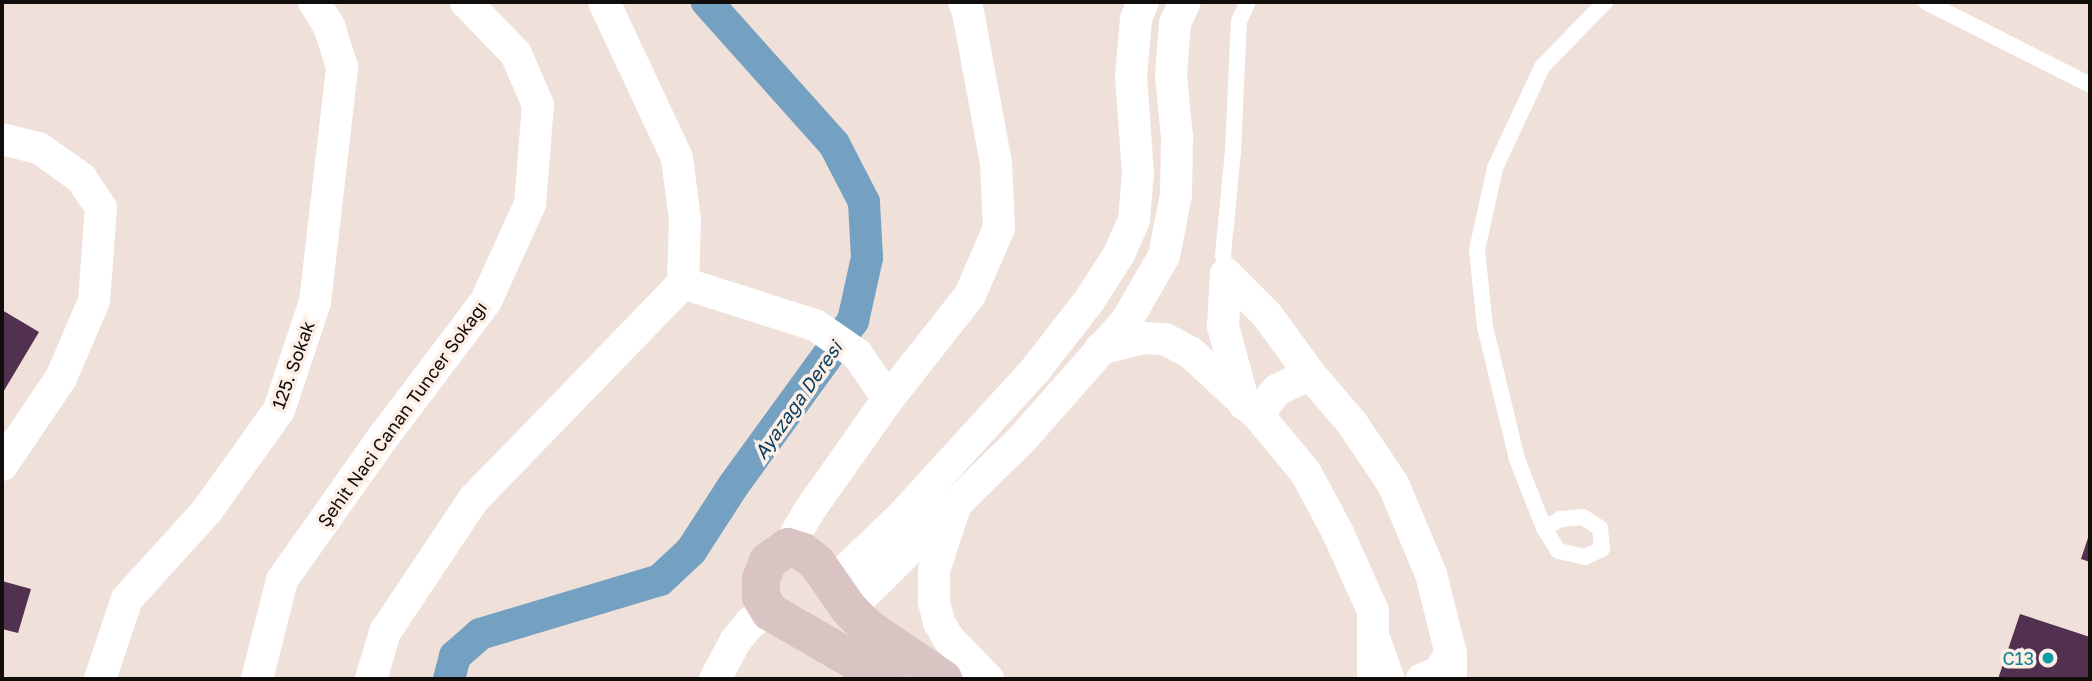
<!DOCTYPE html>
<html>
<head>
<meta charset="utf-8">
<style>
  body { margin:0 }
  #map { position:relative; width:2092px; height:681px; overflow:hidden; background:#efe1d9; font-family:"Golos Text",sans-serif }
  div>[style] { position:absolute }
  .canal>* { height:32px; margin:-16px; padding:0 16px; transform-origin:16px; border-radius:16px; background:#74a0c1 }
  .building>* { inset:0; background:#52304f }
  .lane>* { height:16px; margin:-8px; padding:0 8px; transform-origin:8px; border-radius:8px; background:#fff }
  .street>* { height:32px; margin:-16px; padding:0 16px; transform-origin:16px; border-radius:16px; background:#fff }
  .secondary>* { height:38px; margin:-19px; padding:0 19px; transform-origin:19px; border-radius:19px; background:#dac3c3 }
  .dots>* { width:19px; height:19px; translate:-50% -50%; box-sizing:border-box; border:4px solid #fdeee6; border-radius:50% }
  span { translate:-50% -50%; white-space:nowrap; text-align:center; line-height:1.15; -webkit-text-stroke:7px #fdeee6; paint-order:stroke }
  .street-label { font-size:18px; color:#110d0a }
  .culture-label { font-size:18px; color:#0d838f }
  .right { translate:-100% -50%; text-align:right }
  .water-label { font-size:19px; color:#084062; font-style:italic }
  .frame { position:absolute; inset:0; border:4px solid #110d0a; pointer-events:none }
</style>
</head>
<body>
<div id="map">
  <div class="canal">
    <i style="left:449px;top:679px;width:24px;rotate:-75deg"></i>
    <i style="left:455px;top:656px;width:33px;rotate:-41deg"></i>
    <i style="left:480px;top:634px;width:188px;rotate:-16.7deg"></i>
    <i style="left:660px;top:580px;width:42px;rotate:-43.1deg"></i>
    <i style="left:691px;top:551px;width:77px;rotate:-57.1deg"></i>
    <i style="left:733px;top:486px;width:204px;rotate:-54deg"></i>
    <i style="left:853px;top:321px;width:65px;rotate:-77.5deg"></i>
    <i style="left:867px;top:258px;width:56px;rotate:-93.1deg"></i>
    <i style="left:864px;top:202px;width:65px;rotate:-117.3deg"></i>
    <i style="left:834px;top:144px;width:191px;rotate:-131.8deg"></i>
  </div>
  <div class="building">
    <i style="clip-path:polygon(2px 310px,39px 332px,2px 394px)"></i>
    <i style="clip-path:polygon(2090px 532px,2090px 562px,2081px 559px)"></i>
    <i style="clip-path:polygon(2px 581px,31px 589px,18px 633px,2px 629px)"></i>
    <i style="clip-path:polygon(2020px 614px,2090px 637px,2090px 679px,1998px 679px)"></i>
  </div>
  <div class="lane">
    <i style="left:1926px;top:2px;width:184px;rotate:26.8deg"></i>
    <i style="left:1226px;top:274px;width:19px;rotate:-99deg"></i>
    <i style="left:1223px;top:255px;width:104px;rotate:-84.5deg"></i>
    <i style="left:1233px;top:151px;width:130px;rotate:-87.4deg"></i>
    <i style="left:1239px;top:21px;width:21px;rotate:-65deg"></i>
    <i style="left:1544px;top:528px;width:19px;rotate:-28deg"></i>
    <i style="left:1561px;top:519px;width:22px;rotate:-5deg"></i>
    <i style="left:1583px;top:517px;width:20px;rotate:33deg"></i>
    <i style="left:1600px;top:528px;width:21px;rotate:85deg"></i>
    <i style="left:1602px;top:549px;width:19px;rotate:155deg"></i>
    <i style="left:1585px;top:557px;width:28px;rotate:-167deg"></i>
    <i style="left:1558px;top:551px;width:27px;rotate:-121deg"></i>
    <i style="left:1544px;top:528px;width:74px;rotate:-111.4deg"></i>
    <i style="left:1517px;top:459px;width:136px;rotate:-103.6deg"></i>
    <i style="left:1485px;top:327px;width:77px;rotate:-95.9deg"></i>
    <i style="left:1477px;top:250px;width:84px;rotate:-77.6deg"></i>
    <i style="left:1495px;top:168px;width:111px;rotate:-65deg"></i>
    <i style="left:1542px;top:67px;width:91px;rotate:-45.9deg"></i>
    <i style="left:1383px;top:639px;width:42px;rotate:70.7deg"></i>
  </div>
  <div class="street">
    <i style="left:604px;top:2px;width:172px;rotate:64.9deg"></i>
    <i style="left:677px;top:158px;width:63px;rotate:82.6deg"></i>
    <i style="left:685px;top:220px;width:63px;rotate:91.8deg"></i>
    <i style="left:2px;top:139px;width:38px;rotate:14deg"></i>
    <i style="left:39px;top:148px;width:52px;rotate:35.5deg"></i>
    <i style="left:81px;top:178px;width:36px;rotate:56deg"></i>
    <i style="left:101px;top:208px;width:93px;rotate:94.3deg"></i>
    <i style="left:94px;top:301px;width:84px;rotate:113.2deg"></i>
    <i style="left:61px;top:378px;width:105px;rotate:124.1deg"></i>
    <i style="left:1226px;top:274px;width:58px;rotate:45deg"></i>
    <i style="left:1267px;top:315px;width:73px;rotate:53.9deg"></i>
    <i style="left:1310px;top:374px;width:65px;rotate:49.4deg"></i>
    <i style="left:1352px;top:423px;width:73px;rotate:56.1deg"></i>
    <i style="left:1393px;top:484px;width:98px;rotate:67.1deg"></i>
    <i style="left:1431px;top:574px;width:82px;rotate:76deg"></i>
    <i style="left:1451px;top:654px;width:25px;rotate:90deg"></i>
    <i style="left:1226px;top:274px;width:52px;rotate:93.3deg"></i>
    <i style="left:1223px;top:326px;width:81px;rotate:74.9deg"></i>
    <i style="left:683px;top:283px;width:139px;rotate:17.7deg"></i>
    <i style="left:815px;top:325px;width:51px;rotate:34.6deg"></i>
    <i style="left:857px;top:354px;width:55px;rotate:55.4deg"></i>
    <i style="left:1100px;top:349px;width:44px;rotate:-14.3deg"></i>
    <i style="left:1143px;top:338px;width:22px;rotate:3deg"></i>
    <i style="left:1165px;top:339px;width:30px;rotate:28deg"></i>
    <i style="left:1191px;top:353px;width:91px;rotate:42.8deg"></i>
    <i style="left:1258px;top:415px;width:75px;rotate:50.4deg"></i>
    <i style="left:1306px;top:473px;width:68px;rotate:61.9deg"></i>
    <i style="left:1338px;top:533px;width:85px;rotate:65.8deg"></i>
    <i style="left:1373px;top:611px;width:68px;rotate:90deg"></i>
    <i style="left:1258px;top:415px;width:31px;rotate:-53deg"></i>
    <i style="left:1277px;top:390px;width:37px;rotate:-26deg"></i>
    <i style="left:956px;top:504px;width:70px;rotate:108.4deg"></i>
    <i style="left:934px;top:570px;width:32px;rotate:90deg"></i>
    <i style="left:934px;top:602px;width:21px;rotate:76deg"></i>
    <i style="left:939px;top:622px;width:20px;rotate:60deg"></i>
    <i style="left:949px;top:639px;width:56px;rotate:45.7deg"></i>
    <i style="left:788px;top:547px;width:42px;rotate:-59.7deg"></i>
    <i style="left:809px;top:511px;width:137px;rotate:-54.8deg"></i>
    <i style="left:888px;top:399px;width:132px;rotate:-51.7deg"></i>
    <i style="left:970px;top:295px;width:73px;rotate:-66.6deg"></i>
    <i style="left:999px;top:228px;width:65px;rotate:-92.6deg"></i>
    <i style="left:996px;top:163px;width:154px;rotate:-100.5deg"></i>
    <i style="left:968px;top:12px;width:11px;rotate:-112deg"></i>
    <i style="left:832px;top:583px;width:97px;rotate:-43.7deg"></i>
    <i style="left:902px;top:516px;width:199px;rotate:-47.6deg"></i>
    <i style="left:1036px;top:369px;width:86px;rotate:-52.1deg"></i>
    <i style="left:1089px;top:301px;width:56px;rotate:-57.4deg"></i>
    <i style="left:1119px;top:254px;width:37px;rotate:-66deg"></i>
    <i style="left:1134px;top:220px;width:47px;rotate:-85.1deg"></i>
    <i style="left:1138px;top:173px;width:97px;rotate:-94.1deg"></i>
    <i style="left:1131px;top:76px;width:57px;rotate:-85deg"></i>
    <i style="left:1136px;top:19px;width:18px;rotate:-68deg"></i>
    <i style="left:849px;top:609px;width:244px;rotate:-44.5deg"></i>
    <i style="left:1023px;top:438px;width:157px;rotate:-48.6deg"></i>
    <i style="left:1127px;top:320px;width:74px;rotate:-60deg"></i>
    <i style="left:1164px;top:256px;width:62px;rotate:-78.9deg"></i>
    <i style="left:1176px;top:195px;width:58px;rotate:-89deg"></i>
    <i style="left:1177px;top:137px;width:61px;rotate:-95.6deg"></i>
    <i style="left:1171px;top:76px;width:53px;rotate:-85.7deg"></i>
    <i style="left:1175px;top:23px;width:23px;rotate:-65deg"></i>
    <i style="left:100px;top:679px;width:84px;rotate:-71.4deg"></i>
    <i style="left:127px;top:599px;width:118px;rotate:-47.8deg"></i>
    <i style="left:206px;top:512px;width:125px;rotate:-54.4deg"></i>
    <i style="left:279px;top:410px;width:114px;rotate:-71.6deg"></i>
    <i style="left:315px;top:302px;width:237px;rotate:-83.4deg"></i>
    <i style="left:342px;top:67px;width:43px;rotate:-107.6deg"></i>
    <i style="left:329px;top:26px;width:28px;rotate:-122deg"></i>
    <i style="left:257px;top:679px;width:102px;rotate:-75.8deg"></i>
    <i style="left:282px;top:580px;width:176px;rotate:-54.7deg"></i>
    <i style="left:384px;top:436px;width:169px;rotate:-52.9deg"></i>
    <i style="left:486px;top:301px;width:107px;rotate:-65.6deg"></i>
    <i style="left:530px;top:204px;width:99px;rotate:-85.4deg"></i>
    <i style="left:538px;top:105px;width:56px;rotate:-113.3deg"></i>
    <i style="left:516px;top:54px;width:72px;rotate:-133.9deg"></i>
    <i style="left:371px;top:679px;width:49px;rotate:-73.4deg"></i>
    <i style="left:385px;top:632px;width:159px;rotate:-56.3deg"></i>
    <i style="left:473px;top:500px;width:302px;rotate:-45.9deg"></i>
    <i style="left:715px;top:679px;width:44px;rotate:-61.7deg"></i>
    <i style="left:736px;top:640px;width:23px;rotate:-50deg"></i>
    <i style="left:751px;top:622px;width:21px;rotate:-28deg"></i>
    <i style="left:1422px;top:679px;width:17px;rotate:-21deg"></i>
    <i style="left:1438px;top:673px;width:23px;rotate:-56deg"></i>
  </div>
  <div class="secondary">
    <i style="left:886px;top:679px;width:134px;rotate:-150deg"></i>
    <i style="left:770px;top:612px;width:17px;rotate:-121deg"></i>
    <i style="left:761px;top:597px;width:18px;rotate:-90deg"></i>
    <i style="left:761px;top:579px;width:19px;rotate:-69deg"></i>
    <i style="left:768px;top:561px;width:24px;rotate:-35deg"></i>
    <i style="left:788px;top:547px;width:16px;rotate:18deg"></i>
    <i style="left:803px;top:552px;width:18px;rotate:38deg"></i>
    <i style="left:817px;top:563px;width:56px;rotate:55.2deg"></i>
    <i style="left:849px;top:609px;width:27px;rotate:45deg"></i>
    <i style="left:868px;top:628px;width:91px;rotate:34.2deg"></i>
  </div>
  <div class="dots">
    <i style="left:2048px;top:658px;background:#0f9aa8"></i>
  </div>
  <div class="street-label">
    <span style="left:293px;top:365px;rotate:-70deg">125. Sokak</span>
    <span style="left:402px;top:414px;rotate:-54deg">Şehit Naci Canan Tuncer Sokağı</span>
  </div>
  <div class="culture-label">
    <span class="right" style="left:2034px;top:658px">C13</span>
  </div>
  <div class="water-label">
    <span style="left:798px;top:400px;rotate:-55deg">Ayazağa Deresi</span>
  </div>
  <div class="frame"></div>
</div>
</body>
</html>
